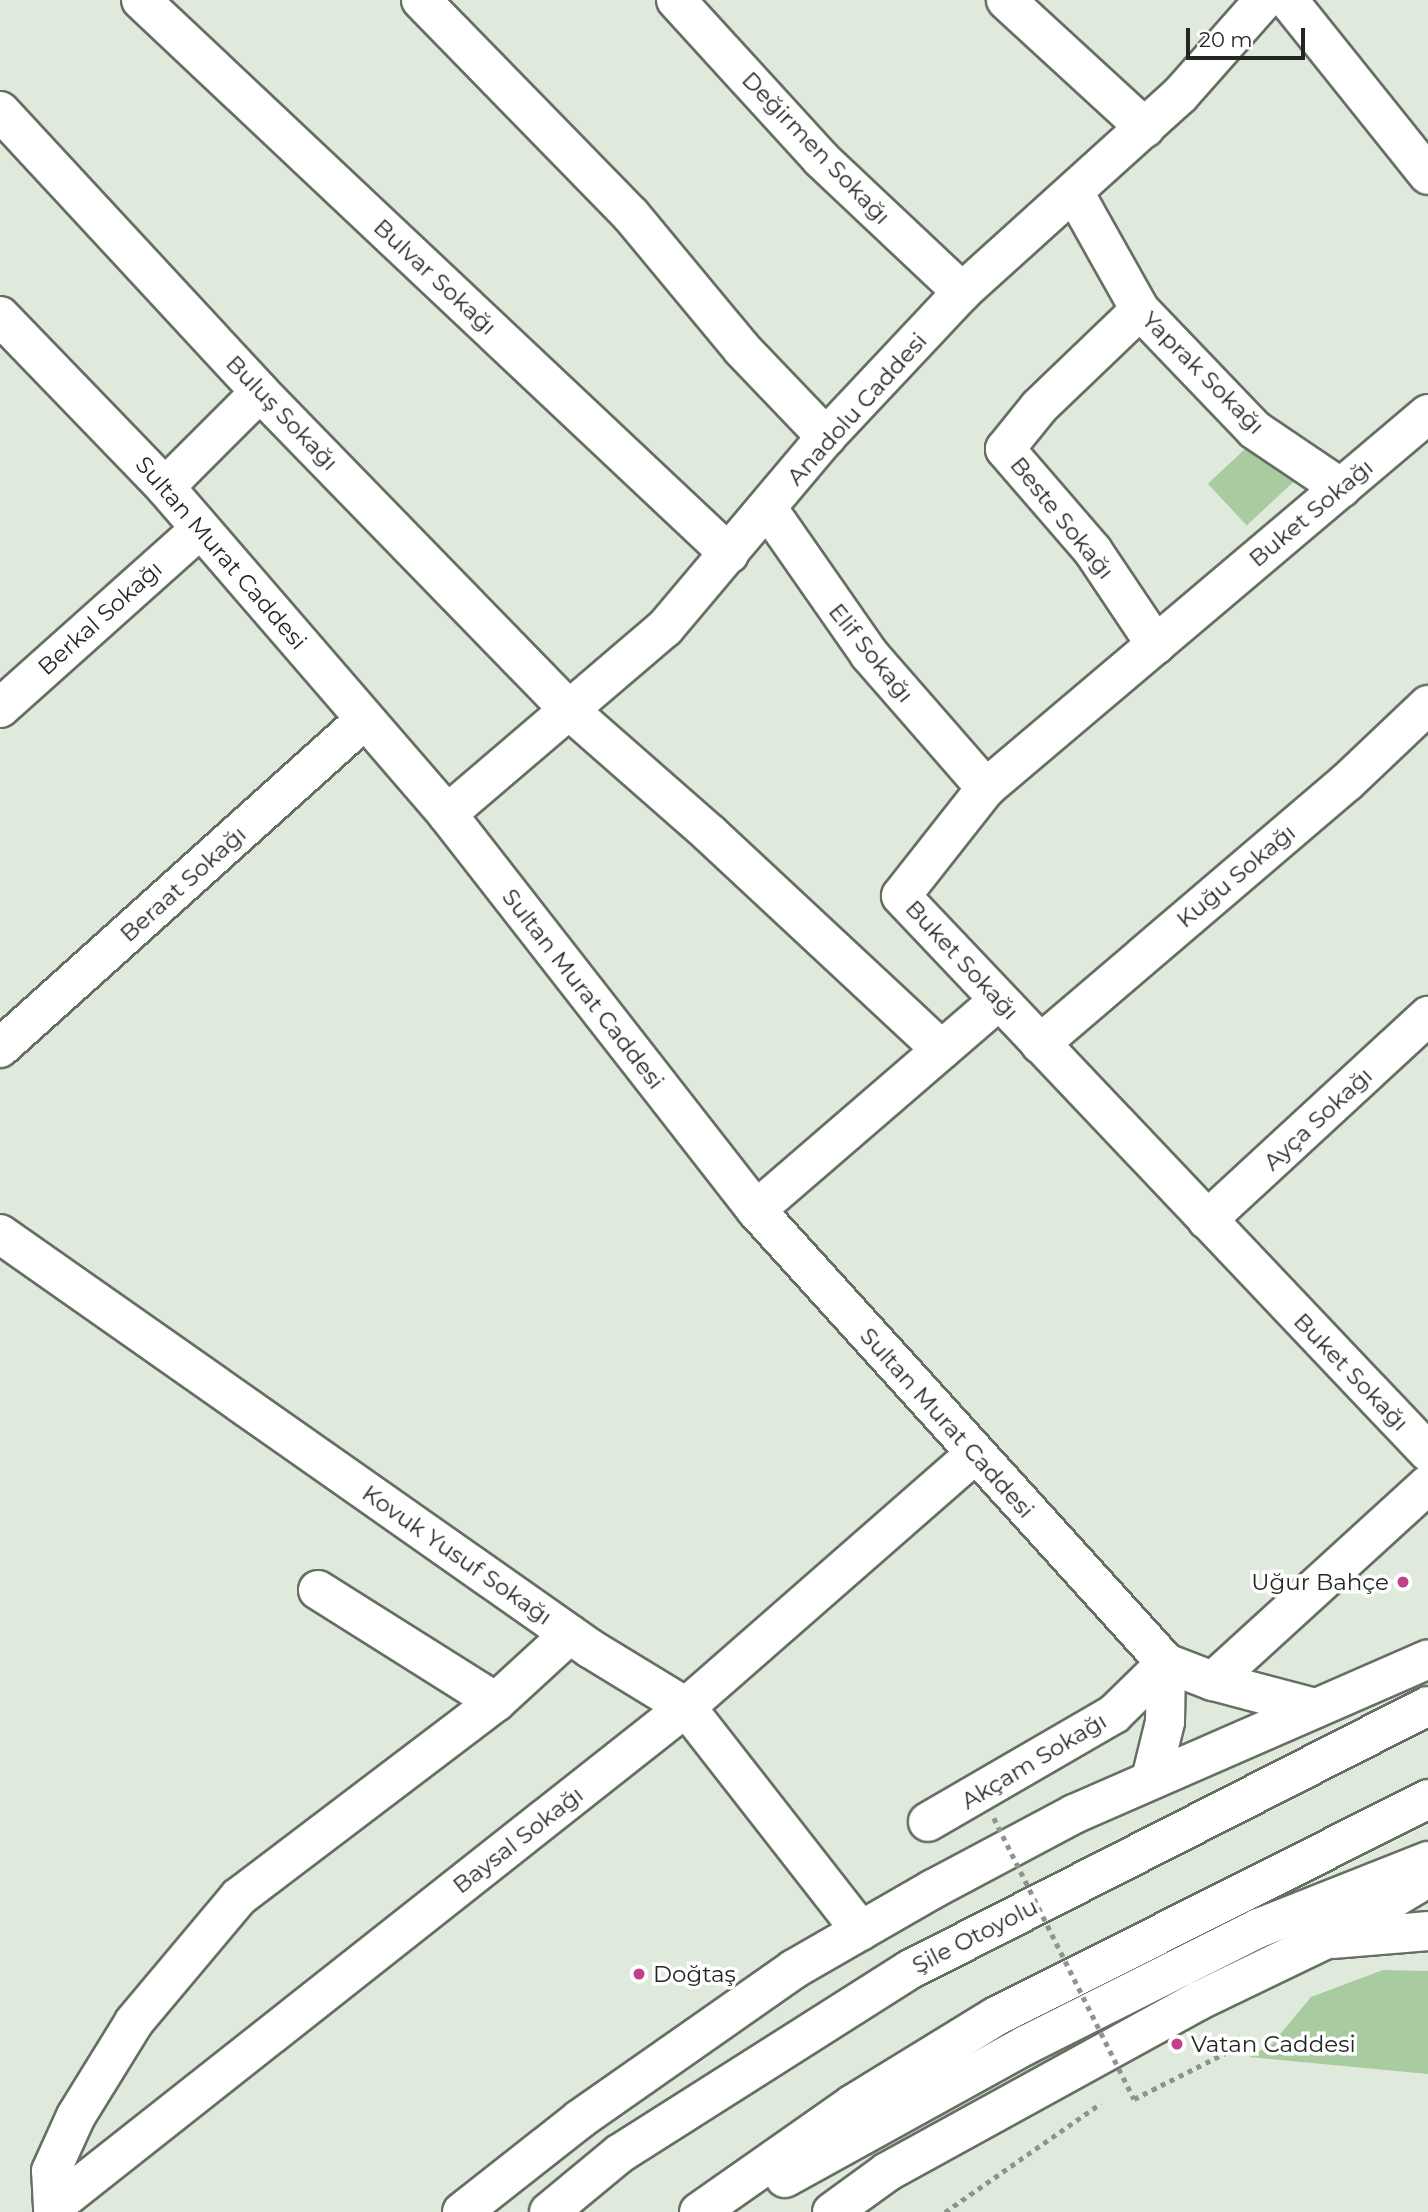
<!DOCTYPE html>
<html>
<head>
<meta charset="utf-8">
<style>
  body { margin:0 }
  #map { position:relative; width:1428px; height:2212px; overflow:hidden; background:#dfe9dc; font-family:Montserrat,sans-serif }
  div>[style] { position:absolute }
  .green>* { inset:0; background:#a8cc9f; transform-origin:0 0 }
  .path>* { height:4.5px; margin-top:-2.25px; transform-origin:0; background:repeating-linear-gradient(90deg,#8d948b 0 5px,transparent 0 10px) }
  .roads { filter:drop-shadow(2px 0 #666f63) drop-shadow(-2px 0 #666f63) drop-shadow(0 2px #666f63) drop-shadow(0 -2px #666f63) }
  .minor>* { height:38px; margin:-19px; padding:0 19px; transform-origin:19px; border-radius:19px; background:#fff }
  .highway>* { height:38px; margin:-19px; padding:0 19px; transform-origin:19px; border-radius:19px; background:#fff }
  .path-bridge>* { height:4.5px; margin-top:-2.25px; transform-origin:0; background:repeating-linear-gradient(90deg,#8d948b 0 5px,transparent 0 10px) }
  .dots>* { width:19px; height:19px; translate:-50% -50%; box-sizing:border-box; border:4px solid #fff; border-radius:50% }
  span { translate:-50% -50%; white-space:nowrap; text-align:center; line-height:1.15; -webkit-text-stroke:7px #fff; paint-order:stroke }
  .street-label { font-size:23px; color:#232722 }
  .poi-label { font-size:23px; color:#232722 }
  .right { translate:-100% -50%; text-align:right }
  .left { translate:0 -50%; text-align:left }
  .scale { position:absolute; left:1186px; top:28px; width:119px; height:32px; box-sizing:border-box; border:4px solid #232722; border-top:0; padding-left:9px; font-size:21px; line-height:24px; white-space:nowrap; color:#232722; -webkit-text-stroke:5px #fff; paint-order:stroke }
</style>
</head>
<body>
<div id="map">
  <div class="green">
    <i style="left:1259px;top:436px;width:57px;height:70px;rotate:47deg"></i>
    <i style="clip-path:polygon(1383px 1970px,1428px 1971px,1428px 2074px,1249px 2057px,1272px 2044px,1311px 1997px)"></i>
  </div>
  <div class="path">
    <i style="left:1134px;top:2099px;width:106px;rotate:-26.8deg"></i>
    <i style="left:945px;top:2212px;width:190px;rotate:-34.9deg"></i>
  </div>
  <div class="roads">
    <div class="minor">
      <i style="left:141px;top:0;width:808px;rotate:43.29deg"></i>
      <i style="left:421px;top:0;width:299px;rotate:45.7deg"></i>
      <i style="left:630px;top:214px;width:175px;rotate:50.3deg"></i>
      <i style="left:742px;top:349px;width:122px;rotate:46.3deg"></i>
      <i style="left:676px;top:0;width:215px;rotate:47.6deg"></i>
      <i style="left:821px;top:159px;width:194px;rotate:43.3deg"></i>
      <i style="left:1006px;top:0;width:189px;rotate:42.6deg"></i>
      <i style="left:1288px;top:0;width:224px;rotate:51.3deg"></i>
      <i style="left:0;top:111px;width:383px;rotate:47.2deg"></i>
      <i style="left:260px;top:392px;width:443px;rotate:45.8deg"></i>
      <i style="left:569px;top:710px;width:186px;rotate:41.3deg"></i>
      <i style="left:709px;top:833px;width:318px;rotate:43deg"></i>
      <i style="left:1075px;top:194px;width:133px;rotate:60.7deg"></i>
      <i style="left:1140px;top:310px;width:166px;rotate:46.2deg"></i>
      <i style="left:1255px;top:430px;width:104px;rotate:34deg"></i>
      <i style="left:1140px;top:310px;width:140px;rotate:136.2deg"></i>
      <i style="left:1039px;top:407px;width:54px;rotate:129deg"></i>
      <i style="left:1005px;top:449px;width:135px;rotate:49.2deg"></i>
      <i style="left:1093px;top:551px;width:113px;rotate:56.2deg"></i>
      <i style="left:0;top:316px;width:238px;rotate:46deg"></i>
      <i style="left:165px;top:487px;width:432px;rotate:49.2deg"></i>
      <i style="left:447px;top:814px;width:502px;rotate:52.03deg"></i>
      <i style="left:756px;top:1210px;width:611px;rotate:47.85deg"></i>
      <i style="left:1166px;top:1663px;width:73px;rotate:135.6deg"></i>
      <i style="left:1114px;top:1714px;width:215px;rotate:149.9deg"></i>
      <i style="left:1428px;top:414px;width:579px;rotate:139.76deg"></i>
      <i style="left:986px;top:788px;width:137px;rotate:128.2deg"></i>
      <i style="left:901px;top:896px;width:766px;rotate:46.53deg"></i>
      <i style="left:165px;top:487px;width:134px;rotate:-45deg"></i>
      <i style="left:768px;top:509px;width:177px;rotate:55.1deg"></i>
      <i style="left:869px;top:654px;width:178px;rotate:48.9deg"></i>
      <i style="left:0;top:708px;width:268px;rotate:-41.8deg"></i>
      <i style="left:447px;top:814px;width:287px;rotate:-40.5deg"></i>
      <i style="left:665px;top:628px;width:250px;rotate:-49.9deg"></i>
      <i style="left:826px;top:437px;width:199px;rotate:-46.8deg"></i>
      <i style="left:962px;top:292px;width:294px;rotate:-42.1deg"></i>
      <i style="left:1180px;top:95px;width:127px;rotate:-48.5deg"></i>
      <i style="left:1040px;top:1044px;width:404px;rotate:-40.5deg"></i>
      <i style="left:1347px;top:782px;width:112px;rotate:-43.5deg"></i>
      <i style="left:0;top:1048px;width:491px;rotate:-42deg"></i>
      <i style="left:756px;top:1210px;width:321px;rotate:-40.8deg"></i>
      <i style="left:1207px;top:1220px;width:301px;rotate:-42.7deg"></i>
      <i style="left:0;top:1234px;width:722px;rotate:35.08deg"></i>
      <i style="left:591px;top:1649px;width:111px;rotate:31.4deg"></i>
      <i style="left:686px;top:1707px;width:284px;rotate:52deg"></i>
      <i style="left:318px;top:1590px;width:210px;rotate:32.2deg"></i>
      <i style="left:1213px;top:1681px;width:291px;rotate:-42.4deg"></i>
      <i style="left:53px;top:2207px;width:36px;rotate:-93deg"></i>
      <i style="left:51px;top:2171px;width:60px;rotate:-65.6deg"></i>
      <i style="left:76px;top:2116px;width:110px;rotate:-58.3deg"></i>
      <i style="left:134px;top:2022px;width:163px;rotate:-50deg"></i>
      <i style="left:239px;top:1897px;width:323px;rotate:-37.2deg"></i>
      <i style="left:496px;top:1702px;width:100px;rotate:-42.6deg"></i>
      <i style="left:55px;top:2212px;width:5px;rotate:-112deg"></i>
      <i style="left:53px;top:2207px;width:807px;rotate:-38.3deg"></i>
      <i style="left:686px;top:1707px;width:384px;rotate:-41.2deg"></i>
    </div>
    <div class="highway">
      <i style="left:1151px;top:1779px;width:59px;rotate:-76.2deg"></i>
      <i style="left:1165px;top:1722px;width:59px;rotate:-89deg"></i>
      <i style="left:1166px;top:1663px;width:50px;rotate:21deg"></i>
      <i style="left:1213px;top:1681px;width:106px;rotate:14.8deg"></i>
      <i style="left:1333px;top:1939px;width:95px;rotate:-4.8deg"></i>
      <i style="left:785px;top:2178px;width:275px;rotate:-28.9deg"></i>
      <i style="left:1026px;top:2045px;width:261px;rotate:-26.7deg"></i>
      <i style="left:1259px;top:1928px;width:182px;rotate:-21.6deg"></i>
      <i style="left:462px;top:2212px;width:150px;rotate:-38.2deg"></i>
      <i style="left:580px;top:2119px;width:261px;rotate:-35deg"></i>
      <i style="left:794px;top:1969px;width:160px;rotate:-29.9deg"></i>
      <i style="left:933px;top:1889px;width:160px;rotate:-28deg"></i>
      <i style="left:1074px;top:1814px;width:386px;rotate:-23.6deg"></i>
      <i style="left:549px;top:2212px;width:91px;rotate:-39.6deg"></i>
      <i style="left:619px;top:2154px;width:343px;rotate:-32.4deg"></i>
      <i style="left:909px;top:1970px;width:582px;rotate:-26.96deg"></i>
      <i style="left:699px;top:2212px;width:188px;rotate:-35deg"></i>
      <i style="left:853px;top:2104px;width:167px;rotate:-31.5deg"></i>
      <i style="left:995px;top:2017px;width:485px;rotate:-26.7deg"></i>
      <i style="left:832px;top:2212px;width:68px;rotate:-36deg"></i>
      <i style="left:887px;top:2172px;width:355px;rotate:-28.8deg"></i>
      <i style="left:1198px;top:2001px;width:140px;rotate:-25.8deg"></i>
      <i style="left:1324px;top:1940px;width:107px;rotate:-30.9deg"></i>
    </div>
  </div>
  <div class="path-bridge">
    <i style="left:994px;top:1818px;width:314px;rotate:63.5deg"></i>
  </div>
  <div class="dots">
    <i style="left:1403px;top:1582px;background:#c14089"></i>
    <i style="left:639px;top:1974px;background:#c14089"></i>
    <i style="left:1177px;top:2044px;background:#c14089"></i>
  </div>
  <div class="street-label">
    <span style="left:816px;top:148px;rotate:46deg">Değirmen Sokağı</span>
    <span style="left:435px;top:277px;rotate:43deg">Bulvar Sokağı</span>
    <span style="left:1203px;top:373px;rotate:45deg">Yaprak Sokağı</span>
    <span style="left:857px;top:409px;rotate:-48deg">Anadolu Caddesi</span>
    <span style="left:282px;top:413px;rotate:46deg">Buluş Sokağı</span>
    <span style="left:1311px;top:513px;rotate:-40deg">Buket Sokağı</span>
    <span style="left:1062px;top:518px;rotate:51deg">Beste Sokağı</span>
    <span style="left:221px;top:553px;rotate:49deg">Sultan Murat Caddesi</span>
    <span style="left:100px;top:618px;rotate:-42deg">Berkal Sokağı</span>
    <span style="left:871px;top:653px;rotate:51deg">Elif Sokağı</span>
    <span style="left:1236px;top:876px;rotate:-40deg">Kuğu Sokağı</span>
    <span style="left:183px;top:884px;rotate:-42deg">Beraat Sokağı</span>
    <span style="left:962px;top:960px;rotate:47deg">Buket Sokağı</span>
    <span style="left:583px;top:989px;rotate:52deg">Sultan Murat Caddesi</span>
    <span style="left:1318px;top:1119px;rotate:-43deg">Ayça Sokağı</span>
    <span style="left:1351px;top:1372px;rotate:46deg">Buket Sokağı</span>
    <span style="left:947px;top:1423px;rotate:48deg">Sultan Murat Caddesi</span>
    <span style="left:457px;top:1555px;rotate:35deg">Kovuk Yusuf Sokağı</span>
    <span style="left:1034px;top:1761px;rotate:-31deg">Akçam Sokağı</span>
    <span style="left:518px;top:1840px;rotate:-38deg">Baysal Sokağı</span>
    <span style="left:975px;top:1936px;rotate:-27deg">Şile Otoyolu</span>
  </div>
  <div class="poi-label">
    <span class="right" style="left:1389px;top:1582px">Uğur Bahçe</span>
    <span class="left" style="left:653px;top:1974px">Doğtaş</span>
    <span class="left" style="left:1191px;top:2044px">Vatan Caddesi</span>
  </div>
  <div class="scale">20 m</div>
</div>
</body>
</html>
